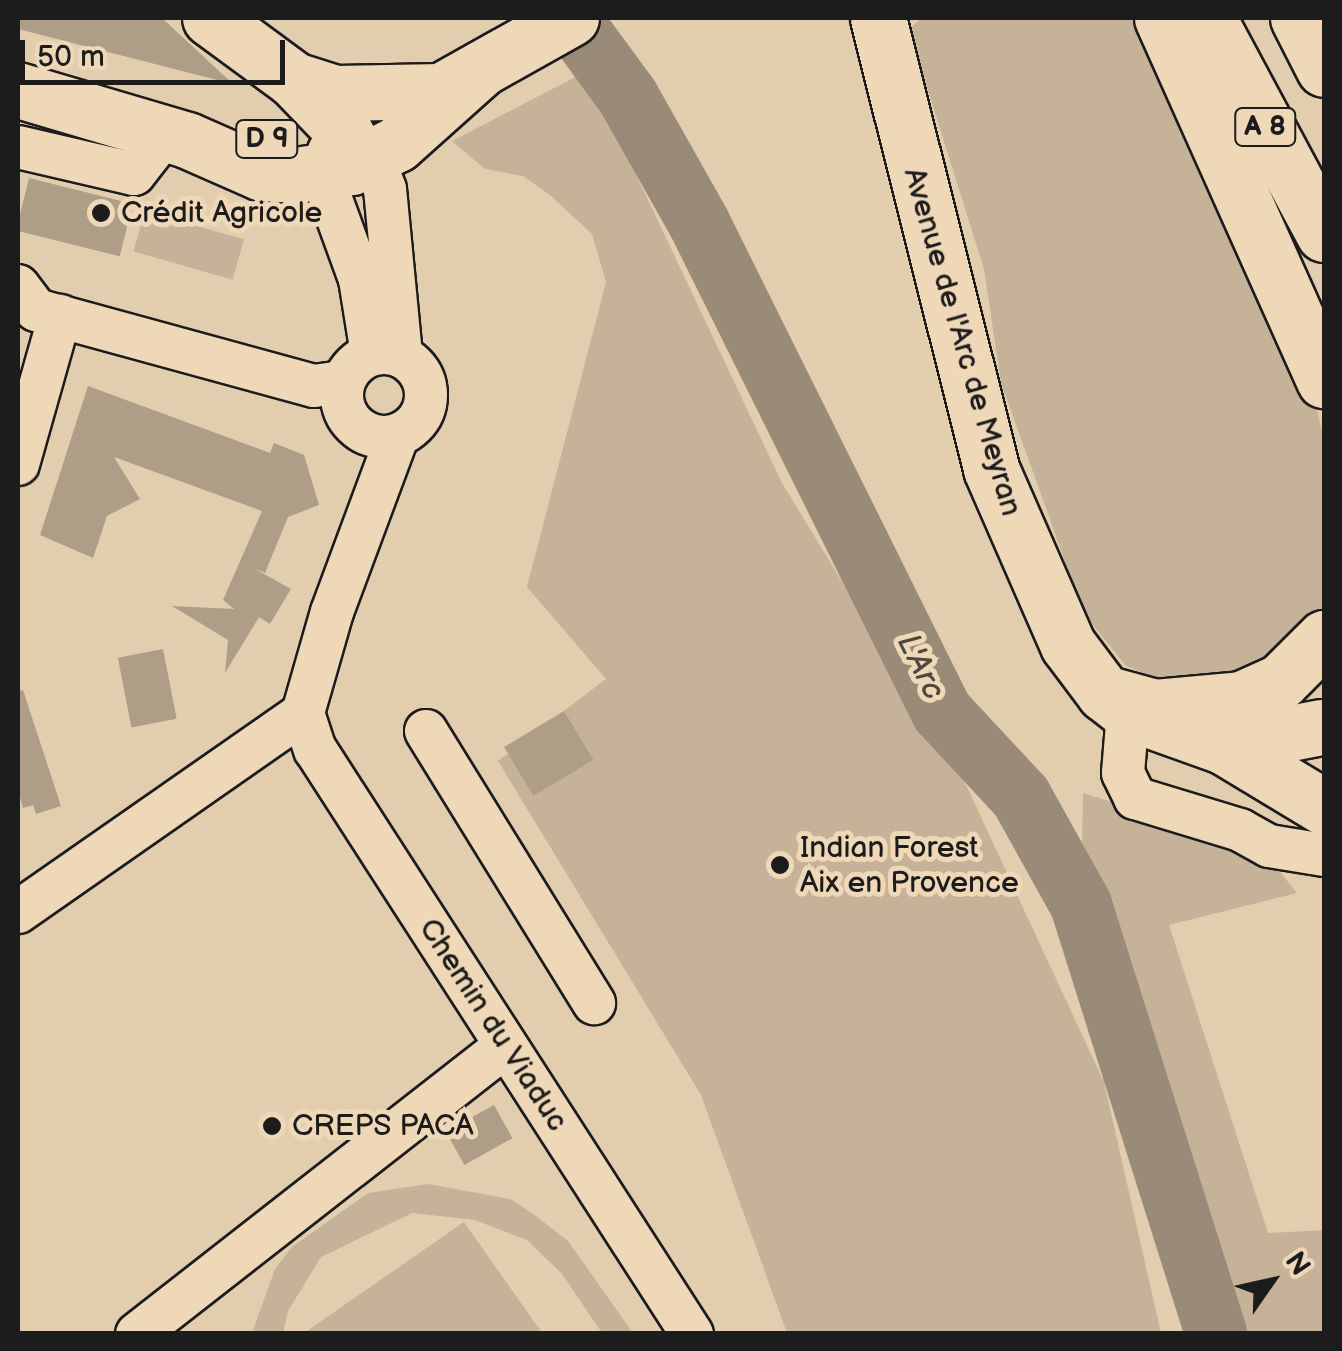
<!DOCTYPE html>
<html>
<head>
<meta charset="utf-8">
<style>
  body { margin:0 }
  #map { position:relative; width:1342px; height:1351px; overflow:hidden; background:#e2cdaf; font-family:"Balsamiq Sans",sans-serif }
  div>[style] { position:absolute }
  .green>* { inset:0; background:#c5b299; transform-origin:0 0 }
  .river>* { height:62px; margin:-31px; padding:0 31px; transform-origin:31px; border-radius:31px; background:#998b78 }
  .building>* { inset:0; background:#ae9e88; transform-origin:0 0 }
  .roads { filter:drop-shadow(2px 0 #1c1c1c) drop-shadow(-2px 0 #1c1c1c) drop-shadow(0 2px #1c1c1c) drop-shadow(0 -2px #1c1c1c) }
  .minor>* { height:42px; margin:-21px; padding:0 21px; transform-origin:21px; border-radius:21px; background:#efd8b8 }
  .minor>.ring { margin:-21px; padding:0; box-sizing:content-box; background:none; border:42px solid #efd8b8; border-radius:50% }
  .major>* { height:55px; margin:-27.5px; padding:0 27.5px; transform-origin:27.5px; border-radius:27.5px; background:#efd8b8 }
  .highway>* { height:55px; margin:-27.5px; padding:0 27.5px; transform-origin:27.5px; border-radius:27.5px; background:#efd8b8 }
  .dots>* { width:28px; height:28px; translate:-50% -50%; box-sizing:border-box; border:5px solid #efd8b8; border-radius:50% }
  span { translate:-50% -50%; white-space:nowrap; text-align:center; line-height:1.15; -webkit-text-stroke:10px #efd8b8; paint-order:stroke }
  .shield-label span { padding:2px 8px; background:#efd8b8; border:2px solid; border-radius:8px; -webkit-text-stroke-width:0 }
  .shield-label { font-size:28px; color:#1c1c1c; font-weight:700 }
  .poi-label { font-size:30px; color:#1c1c1c }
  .left { translate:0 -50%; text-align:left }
  .street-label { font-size:30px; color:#1c1c1c }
  .water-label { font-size:32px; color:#4e4841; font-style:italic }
  .frame { position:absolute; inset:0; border:20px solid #1c1c1c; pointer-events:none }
  .north { position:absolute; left:1222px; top:1231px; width:100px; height:100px; -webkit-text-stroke:8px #efd8b8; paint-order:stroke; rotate:56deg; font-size:28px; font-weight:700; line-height:40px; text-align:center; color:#1c1c1c }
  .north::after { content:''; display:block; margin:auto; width:35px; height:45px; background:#1c1c1c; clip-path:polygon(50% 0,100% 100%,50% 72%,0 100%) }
  .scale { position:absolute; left:20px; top:40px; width:265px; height:45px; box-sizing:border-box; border:5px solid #1c1c1c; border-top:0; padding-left:12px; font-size:30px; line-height:35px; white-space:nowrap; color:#1c1c1c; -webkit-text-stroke:8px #efd8b8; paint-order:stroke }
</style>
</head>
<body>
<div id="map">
  <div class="green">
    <i style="clip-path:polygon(921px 18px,1137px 18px,1315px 401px,1324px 440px,1324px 605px,1288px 654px,1221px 684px,1166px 682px,1126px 666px,1084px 614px,1001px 383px,984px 269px,909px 30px)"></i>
    <i style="clip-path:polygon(587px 71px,782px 483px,967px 787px,1104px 1082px,1161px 1333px,787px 1333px,701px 1095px,498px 761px,606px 679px,527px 587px,606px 282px,592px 234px,551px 196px,523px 176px,485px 169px,452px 141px)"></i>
    <i style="left:145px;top:211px;width:103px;height:42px;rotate:16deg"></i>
    <i style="clip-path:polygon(1083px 793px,1260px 847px,1297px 893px,1169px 925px,1268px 1233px,1324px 1230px,1324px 1333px,1211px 1333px,1081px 905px)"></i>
    <i style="clip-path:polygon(428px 1184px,510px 1199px,532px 1213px,568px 1241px,633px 1333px,602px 1333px,562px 1274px,527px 1240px,475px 1220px,412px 1213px,321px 1257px,288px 1311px,283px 1333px,252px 1333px,275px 1269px,292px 1247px,368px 1193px)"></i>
    <i style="clip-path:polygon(464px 1222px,542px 1333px,304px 1333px)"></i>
  </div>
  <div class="river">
    <i style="left:570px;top:18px;width:98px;rotate:53.7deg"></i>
    <i style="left:628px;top:97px;width:145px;rotate:60.6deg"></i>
    <i style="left:699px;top:223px;width:546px;rotate:63.58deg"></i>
    <i style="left:942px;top:712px;width:116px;rotate:47.1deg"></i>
    <i style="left:1021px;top:797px;width:124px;rotate:60.9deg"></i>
    <i style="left:1081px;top:905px;width:450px;rotate:72.5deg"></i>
  </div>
  <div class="building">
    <i style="clip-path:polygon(18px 18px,162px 18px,233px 84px,18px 29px)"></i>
    <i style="left:29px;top:178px;width:107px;height:54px;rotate:14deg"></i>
    <i style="clip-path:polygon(88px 386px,270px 453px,274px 443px,304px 455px,319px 505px,288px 517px,265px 573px,253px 568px,291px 589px,270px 624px,259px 617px,225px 673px,228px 640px,172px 606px,234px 609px,223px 600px,262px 511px,114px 457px,140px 499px,107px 516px,93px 558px,40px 535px)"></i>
    <i style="left:163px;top:649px;width:71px;height:46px;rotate:79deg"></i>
    <i style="clip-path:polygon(23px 690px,61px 806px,36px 814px,33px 805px,23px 808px,18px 790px,18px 691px)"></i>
    <i style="left:564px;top:711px;width:57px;height:70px;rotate:59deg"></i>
    <i style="left:494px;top:1105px;width:38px;height:55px;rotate:61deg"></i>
  </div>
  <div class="roads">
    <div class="minor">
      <i style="left:18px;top:147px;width:119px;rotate:13.1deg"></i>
      <i style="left:134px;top:174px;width:52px;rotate:-52deg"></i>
      <i style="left:18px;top:286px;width:30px;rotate:53deg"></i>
      <i style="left:36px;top:310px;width:288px;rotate:15.3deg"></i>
      <i style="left:314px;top:386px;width:30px;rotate:-8deg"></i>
      <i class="ring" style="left:342px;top:353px;width:42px;height:42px"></i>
      <i style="left:372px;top:354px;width:76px;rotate:-99.1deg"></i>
      <i style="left:360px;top:279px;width:114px;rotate:-110deg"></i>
      <i style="left:321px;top:172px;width:22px;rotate:-69deg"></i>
      <i style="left:329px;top:151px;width:24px;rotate:-42deg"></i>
      <i style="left:347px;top:135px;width:35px;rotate:41deg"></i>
      <i style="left:373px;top:158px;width:33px;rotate:69deg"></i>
      <i style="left:385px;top:189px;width:168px;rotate:84.5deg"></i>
      <i style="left:18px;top:464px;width:154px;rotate:-74.2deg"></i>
      <i style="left:1128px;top:712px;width:61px;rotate:94.7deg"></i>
      <i style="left:1123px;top:773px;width:28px;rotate:64deg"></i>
      <i style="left:1135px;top:798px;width:110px;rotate:16.9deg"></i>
      <i style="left:1240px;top:830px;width:33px;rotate:29deg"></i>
      <i style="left:1269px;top:846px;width:56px;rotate:9.3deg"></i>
      <i style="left:303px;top:713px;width:38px;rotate:72deg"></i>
      <i style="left:315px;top:749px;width:696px;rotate:57.2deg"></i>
      <i style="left:426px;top:731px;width:320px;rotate:58.3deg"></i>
      <i style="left:18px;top:912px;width:348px;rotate:-34.9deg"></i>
      <i style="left:303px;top:713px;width:105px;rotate:-74deg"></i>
      <i style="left:332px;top:612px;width:189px;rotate:-69.6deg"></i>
      <i style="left:137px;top:1334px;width:468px;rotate:-38deg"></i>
    </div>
    <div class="major">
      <i style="left:210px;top:18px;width:104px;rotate:36.4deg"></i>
      <i style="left:294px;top:80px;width:76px;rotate:46.1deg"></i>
      <i style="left:878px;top:18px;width:465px;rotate:75.9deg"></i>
      <i style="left:991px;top:469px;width:192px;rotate:66.4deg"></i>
      <i style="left:1068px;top:645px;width:60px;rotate:53.1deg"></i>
      <i style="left:1104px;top:693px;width:31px;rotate:38deg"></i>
      <i style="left:1128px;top:712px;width:101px;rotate:19.7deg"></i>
      <i style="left:1223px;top:746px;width:118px;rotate:31.1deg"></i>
      <i style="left:294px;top:80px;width:43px;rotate:17.6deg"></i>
      <i style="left:335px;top:93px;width:106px;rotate:-1.1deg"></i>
      <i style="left:448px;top:87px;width:141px;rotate:-29.3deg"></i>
      <i style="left:18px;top:90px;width:176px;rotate:16.5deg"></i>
      <i style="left:187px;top:140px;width:82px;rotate:23.7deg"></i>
      <i style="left:262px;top:173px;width:33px;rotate:3deg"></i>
      <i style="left:295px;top:175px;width:57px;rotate:-8.1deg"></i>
      <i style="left:351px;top:167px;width:51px;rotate:-26.6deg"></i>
      <i style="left:397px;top:144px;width:113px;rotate:-41.8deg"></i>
      <i style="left:1223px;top:746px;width:100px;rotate:-11deg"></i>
    </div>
    <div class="highway">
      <i style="left:1162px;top:18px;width:397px;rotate:65.9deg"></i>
      <i style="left:1208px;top:18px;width:245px;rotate:61.8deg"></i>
      <i style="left:1298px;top:18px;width:57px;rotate:63deg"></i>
      <i style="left:1104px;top:693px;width:53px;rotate:15.4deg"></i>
      <i style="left:1155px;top:707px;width:86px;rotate:-5.3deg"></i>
      <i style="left:1241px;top:699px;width:44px;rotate:-24.2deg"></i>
      <i style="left:1281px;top:681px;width:61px;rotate:-45deg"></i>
    </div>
  </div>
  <div class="dots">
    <i style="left:101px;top:213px;background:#1c1c1c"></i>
    <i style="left:780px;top:865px;background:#1c1c1c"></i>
    <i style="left:272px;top:1126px;background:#1c1c1c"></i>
  </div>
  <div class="shield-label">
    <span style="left:1265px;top:127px">A 8</span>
    <span style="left:267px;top:139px">D 9</span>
  </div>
  <div class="poi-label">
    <span class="left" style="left:121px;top:213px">Crédit Agricole</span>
    <span class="left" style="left:800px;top:865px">Indian Forest<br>Aix en Provence</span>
    <span class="left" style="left:292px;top:1126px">CREPS PACA</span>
  </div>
  <div class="street-label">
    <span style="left:962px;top:342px;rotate:74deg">Avenue de l'Arc de Meyran</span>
    <span style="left:493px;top:1025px;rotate:57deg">Chemin du Viaduc</span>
  </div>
  <div class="water-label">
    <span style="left:920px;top:667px;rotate:64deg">L'Arc</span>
  </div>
  <div class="frame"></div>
  <div class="north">N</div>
  <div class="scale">50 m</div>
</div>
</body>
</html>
